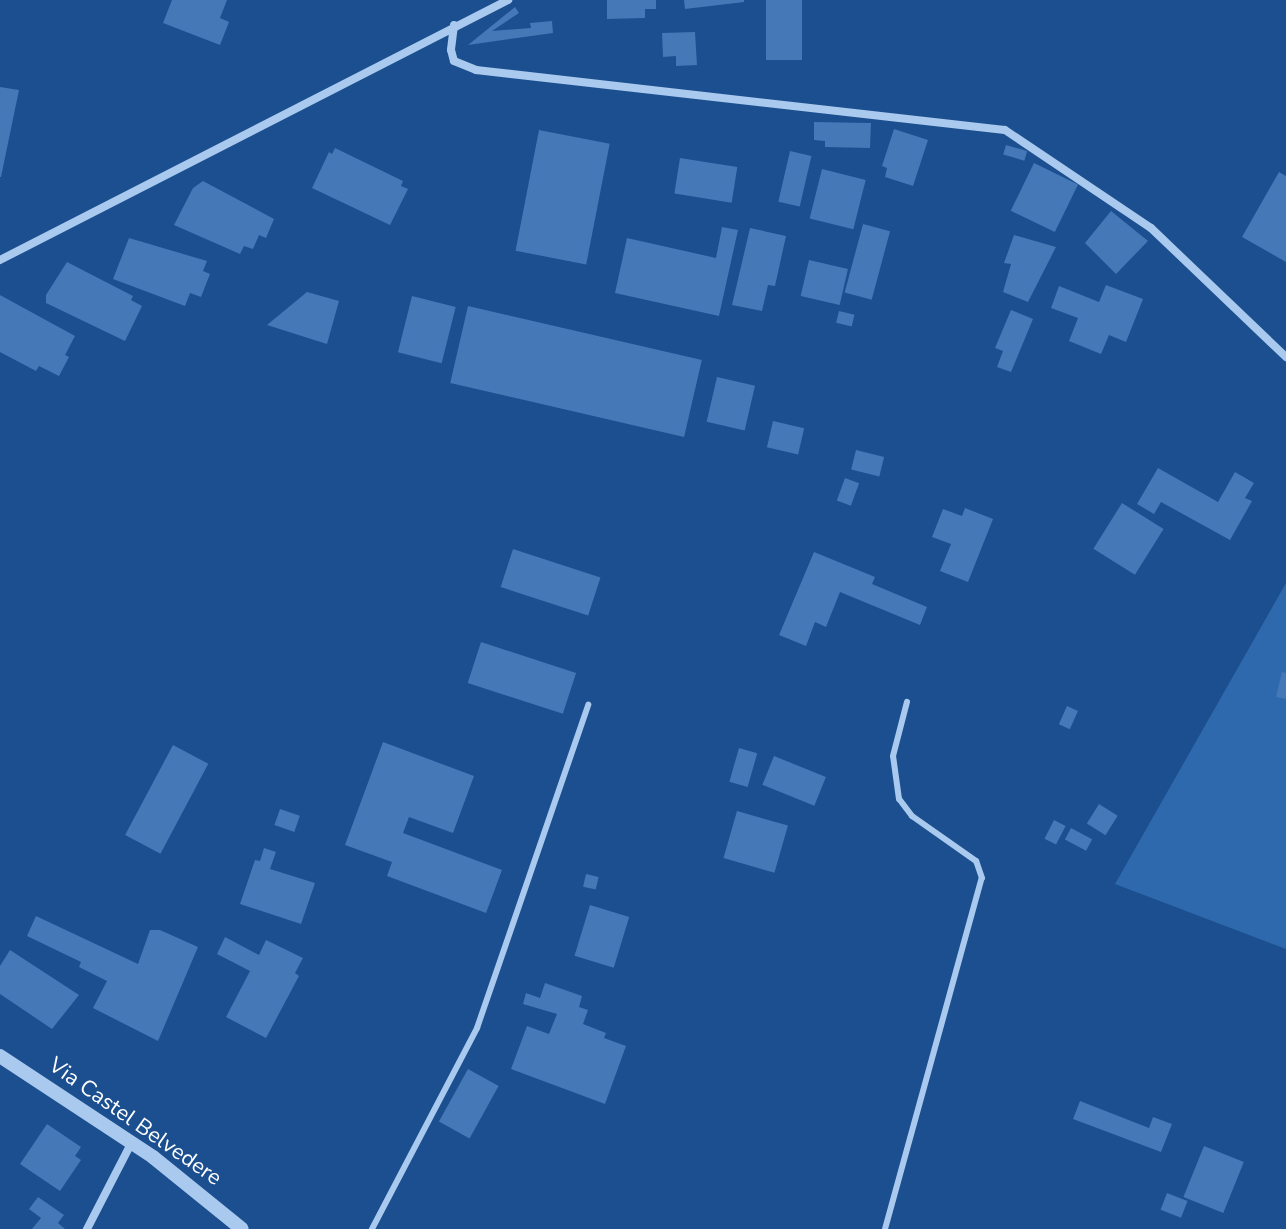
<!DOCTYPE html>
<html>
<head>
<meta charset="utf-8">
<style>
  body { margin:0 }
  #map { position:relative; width:1286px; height:1229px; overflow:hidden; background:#1b4f8f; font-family:"Nunito Sans",sans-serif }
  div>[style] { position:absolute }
  .green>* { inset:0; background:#2e69ad }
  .building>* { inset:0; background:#4478b7; transform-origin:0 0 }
  .service>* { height:6px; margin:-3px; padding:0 3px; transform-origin:3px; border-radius:3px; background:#a9c9ee }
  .minor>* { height:8px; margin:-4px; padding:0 4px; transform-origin:4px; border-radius:4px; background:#a9c9ee }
  .tertiary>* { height:14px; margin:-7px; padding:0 7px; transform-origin:7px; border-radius:7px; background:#a9c9ee }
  span { translate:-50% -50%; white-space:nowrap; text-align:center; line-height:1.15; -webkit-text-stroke:6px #1b4f8f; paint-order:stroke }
  .street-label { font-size:22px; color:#fff }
</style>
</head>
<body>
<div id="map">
  <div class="green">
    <i style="clip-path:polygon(1286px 583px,1286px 949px,1115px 884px)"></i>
  </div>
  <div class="building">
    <i style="clip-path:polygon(172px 0,227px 0,220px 18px,229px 22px,220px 45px,163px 23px)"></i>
    <i style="clip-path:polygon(607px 0,656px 0,656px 9px,645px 9px,645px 18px,607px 19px)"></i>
    <i style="clip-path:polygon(684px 0,744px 0,744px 2px,685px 9px)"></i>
    <i style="left:766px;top:0;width:36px;height:60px"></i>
    <i style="clip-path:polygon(515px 7px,519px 13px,492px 31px,531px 28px,530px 23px,552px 21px,553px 33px,468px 45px)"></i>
    <i style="clip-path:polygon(695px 32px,697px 65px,676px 66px,676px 56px,663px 57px,662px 33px)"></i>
    <i style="clip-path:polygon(0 87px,19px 90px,1px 177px,0 177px)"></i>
    <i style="clip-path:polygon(814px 122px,871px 123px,870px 148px,825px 147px,825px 141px,814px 140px)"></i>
    <i style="clip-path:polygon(894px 129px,928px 140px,913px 186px,885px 177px,887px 168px,882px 166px)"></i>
    <i style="left:539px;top:130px;width:72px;height:123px;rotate:11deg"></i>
    <i style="left:1006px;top:145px;width:22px;height:10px;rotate:16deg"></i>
    <i style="clip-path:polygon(335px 148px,403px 181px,401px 186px,408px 189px,390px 225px,312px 188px,329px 152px,332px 154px)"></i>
    <i style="left:790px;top:151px;width:22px;height:52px;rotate:13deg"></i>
    <i style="left:680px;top:158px;width:58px;height:36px;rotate:9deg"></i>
    <i style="left:1034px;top:163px;width:49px;height:53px;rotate:26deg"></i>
    <i style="left:822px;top:169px;width:45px;height:51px;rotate:14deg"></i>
    <i style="clip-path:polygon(1279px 172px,1286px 176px,1286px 262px,1242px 237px)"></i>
    <i style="clip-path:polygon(203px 181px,274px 219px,266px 238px,259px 235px,253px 249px,244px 246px,240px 254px,174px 225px,193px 188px)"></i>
    <i style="clip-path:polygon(1111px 211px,1148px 241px,1116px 274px,1085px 243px)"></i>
    <i style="left:863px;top:224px;width:28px;height:71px;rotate:15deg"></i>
    <i style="clip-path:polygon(722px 227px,738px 230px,719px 316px,615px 293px,627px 238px,716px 258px)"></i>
    <i style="clip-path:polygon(750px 228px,786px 236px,775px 286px,768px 285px,762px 311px,732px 305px)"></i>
    <i style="clip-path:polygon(1014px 235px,1056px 247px,1028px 302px,1003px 292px,1011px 264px,1004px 263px)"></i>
    <i style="clip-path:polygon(129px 238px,207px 261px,203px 271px,210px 274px,201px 297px,190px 293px,185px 306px,113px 279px)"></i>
    <i style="left:809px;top:260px;width:40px;height:37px;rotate:13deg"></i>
    <i style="clip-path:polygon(67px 262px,133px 296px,131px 300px,142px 306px,125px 341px,46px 303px,46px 295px)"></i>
    <i style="clip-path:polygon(1106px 285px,1143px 299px,1126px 342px,1109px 335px,1101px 354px,1069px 341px,1078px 318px,1051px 308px,1059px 286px,1099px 302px)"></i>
    <i style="clip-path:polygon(307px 292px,339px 301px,327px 344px,267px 325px)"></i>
    <i style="clip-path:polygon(0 295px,75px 336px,65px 355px,69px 357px,59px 376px,39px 366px,36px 371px,0 352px)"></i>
    <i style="left:412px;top:296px;width:45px;height:58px;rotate:14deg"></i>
    <i style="left:468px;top:306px;width:240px;height:79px;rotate:13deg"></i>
    <i style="clip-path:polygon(1011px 310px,1033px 319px,1011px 372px,997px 367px,1003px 351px,995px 348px)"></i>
    <i style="left:839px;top:311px;width:16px;height:12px;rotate:14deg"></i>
    <i style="left:717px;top:377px;width:39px;height:46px;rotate:13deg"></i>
    <i style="left:773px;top:421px;width:32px;height:27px;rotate:13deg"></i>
    <i style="left:856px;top:450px;width:29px;height:20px;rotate:14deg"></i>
    <i style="clip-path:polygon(1158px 468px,1218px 502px,1235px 472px,1254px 483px,1245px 498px,1252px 501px,1230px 540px,1161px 502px,1154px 514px,1137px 504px)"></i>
    <i style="left:845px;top:478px;width:15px;height:24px;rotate:20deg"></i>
    <i style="left:1122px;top:503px;width:49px;height:54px;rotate:32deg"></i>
    <i style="clip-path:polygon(965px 508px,993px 519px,968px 582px,940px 571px,951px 544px,932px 537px,943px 509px,962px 516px)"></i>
    <i style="left:513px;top:549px;width:92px;height:40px;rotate:18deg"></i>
    <i style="clip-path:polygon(814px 552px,875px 577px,872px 584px,927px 607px,920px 625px,840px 592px,826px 627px,815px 622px,806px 646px,779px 635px)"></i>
    <i style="left:481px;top:642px;width:100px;height:43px;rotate:18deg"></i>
    <i style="clip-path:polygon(1282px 672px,1286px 673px,1286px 699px,1276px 697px)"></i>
    <i style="left:1067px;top:706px;width:12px;height:20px;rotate:24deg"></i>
    <i style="clip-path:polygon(383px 742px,474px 776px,453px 833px,409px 817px,403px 833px,502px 870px,486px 913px,387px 876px,392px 862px,345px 845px)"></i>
    <i style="left:173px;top:745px;width:40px;height:102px;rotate:28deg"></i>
    <i style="left:739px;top:748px;width:19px;height:35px;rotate:16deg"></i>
    <i style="left:774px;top:756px;width:56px;height:31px;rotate:22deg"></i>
    <i style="left:1099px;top:804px;width:22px;height:23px;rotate:32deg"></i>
    <i style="left:280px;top:809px;width:21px;height:17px;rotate:19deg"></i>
    <i style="left:737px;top:811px;width:53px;height:49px;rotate:16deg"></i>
    <i style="left:1054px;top:820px;width:13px;height:21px;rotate:27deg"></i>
    <i style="left:1071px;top:828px;width:24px;height:13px;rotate:28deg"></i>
    <i style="clip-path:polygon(264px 848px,276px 852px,270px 869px,315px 883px,301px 924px,240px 904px,255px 860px,260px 861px)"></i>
    <i style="left:586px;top:874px;width:13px;height:13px;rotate:13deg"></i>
    <i style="left:590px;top:905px;width:41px;height:53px;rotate:17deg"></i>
    <i style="clip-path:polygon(36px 916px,138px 964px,150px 930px,160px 930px,198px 947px,158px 1041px,93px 1008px,107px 981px,79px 967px,81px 962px,27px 936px)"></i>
    <i style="clip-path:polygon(225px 937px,259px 955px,266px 940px,303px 958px,295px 973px,299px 976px,266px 1038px,226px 1017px,250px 971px,217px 954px)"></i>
    <i style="clip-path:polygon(10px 950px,79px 995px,52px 1029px,0 994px,0 966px)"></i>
    <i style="clip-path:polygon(545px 983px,582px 996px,579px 1007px,588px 1010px,583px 1024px,606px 1033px,604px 1038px,626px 1046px,605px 1104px,511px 1069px,527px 1026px,549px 1034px,557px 1014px,523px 1004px,526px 993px,540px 998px)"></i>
    <i style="left:468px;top:1069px;width:35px;height:60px;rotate:29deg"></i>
    <i style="clip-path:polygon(1080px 1101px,1149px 1128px,1153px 1117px,1172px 1124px,1161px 1152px,1073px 1119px)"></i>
    <i style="clip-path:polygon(47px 1124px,81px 1147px,75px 1156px,81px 1160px,60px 1191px,20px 1164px)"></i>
    <i style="left:1204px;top:1146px;width:43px;height:55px;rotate:22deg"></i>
    <i style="left:1167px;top:1193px;width:22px;height:18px;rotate:21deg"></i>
    <i style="clip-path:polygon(38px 1197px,64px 1215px,58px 1223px,65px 1229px,32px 1229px,41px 1218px,29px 1209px)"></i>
  </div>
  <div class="service">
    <i style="left:372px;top:1229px;width:227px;rotate:-62.4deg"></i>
    <i style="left:477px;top:1028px;width:342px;rotate:-71deg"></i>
    <i style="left:885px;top:1229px;width:364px;rotate:-74.6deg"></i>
    <i style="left:982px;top:878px;width:18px;rotate:-109deg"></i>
    <i style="left:976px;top:861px;width:78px;rotate:-144.9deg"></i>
    <i style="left:912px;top:816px;width:21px;rotate:-127deg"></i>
    <i style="left:899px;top:799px;width:43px;rotate:-97.9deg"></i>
    <i style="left:893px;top:756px;width:56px;rotate:-75.5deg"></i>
  </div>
  <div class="minor">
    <i style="left:454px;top:25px;width:25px;rotate:97deg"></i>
    <i style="left:451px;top:50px;width:11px;rotate:75deg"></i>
    <i style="left:454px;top:61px;width:24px;rotate:22deg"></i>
    <i style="left:476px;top:70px;width:532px;rotate:6.47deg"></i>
    <i style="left:1005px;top:130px;width:176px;rotate:33.9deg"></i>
    <i style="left:1151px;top:228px;width:187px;rotate:43.7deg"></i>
    <i style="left:0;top:260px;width:571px;rotate:-27.1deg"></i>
    <i style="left:87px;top:1229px;width:98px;rotate:-62.7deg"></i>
  </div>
  <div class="tertiary">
    <i style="left:0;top:1056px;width:183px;rotate:33.4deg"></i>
    <i style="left:153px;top:1157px;width:114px;rotate:39deg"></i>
  </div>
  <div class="street-label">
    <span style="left:135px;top:1122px;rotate:35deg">Via Castel Belvedere</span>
  </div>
</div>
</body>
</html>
